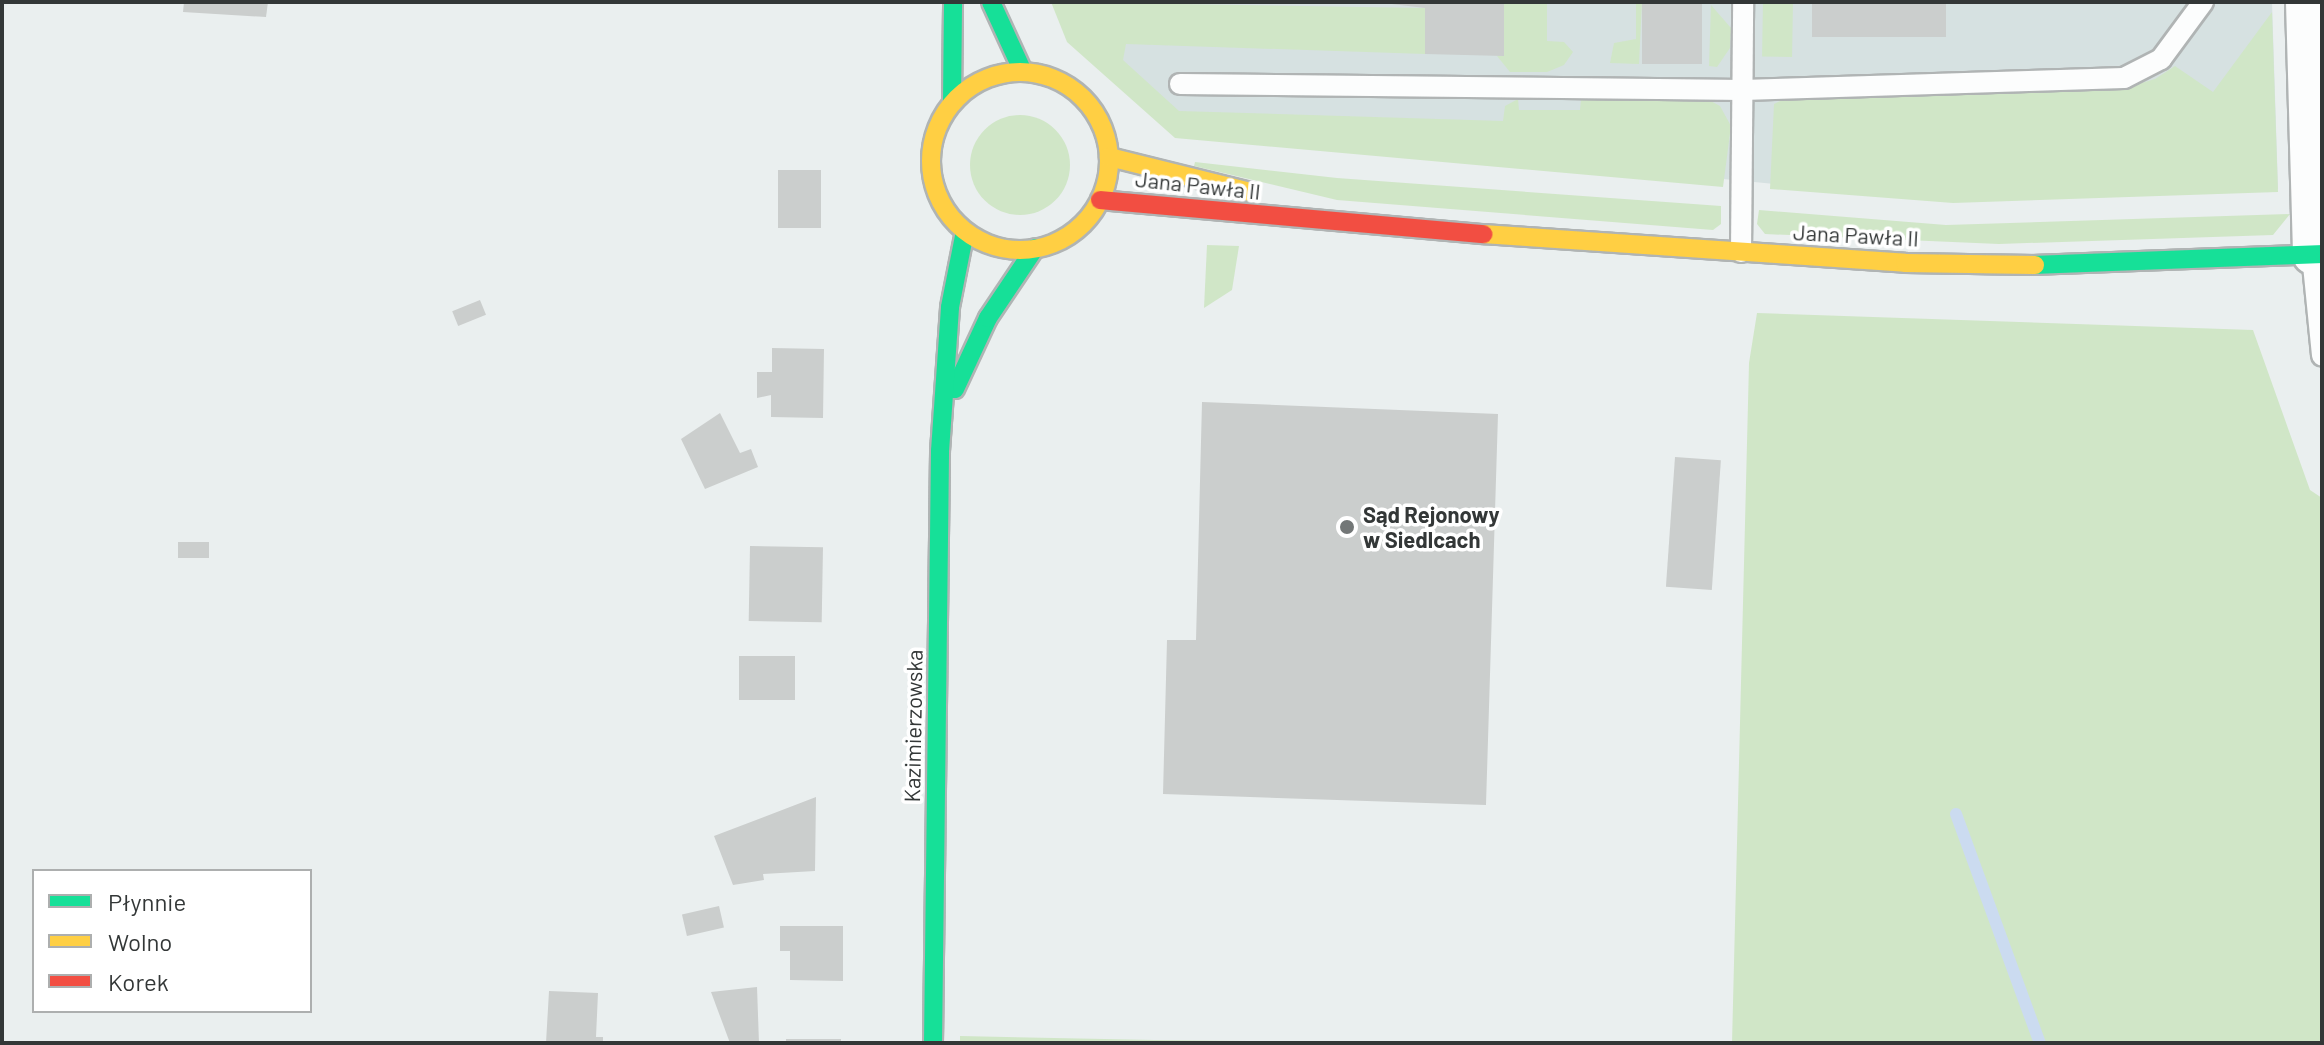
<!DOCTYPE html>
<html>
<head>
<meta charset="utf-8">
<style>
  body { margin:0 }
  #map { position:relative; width:2324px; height:1045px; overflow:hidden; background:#eaefef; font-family:Barlow,sans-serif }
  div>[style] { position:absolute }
  .built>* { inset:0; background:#d6e1e1 }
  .green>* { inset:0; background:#d0e6c7; transform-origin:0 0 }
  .round { border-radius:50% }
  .stream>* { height:12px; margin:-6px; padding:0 6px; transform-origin:6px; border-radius:6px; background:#cbdbf0 }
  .building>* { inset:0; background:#cbcecd; transform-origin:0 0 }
  .roads { filter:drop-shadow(2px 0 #b0b4b4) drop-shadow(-2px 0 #b0b4b4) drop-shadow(0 2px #b0b4b4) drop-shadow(0 -2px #b0b4b4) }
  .lane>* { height:20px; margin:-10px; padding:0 10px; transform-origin:10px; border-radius:10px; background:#fcfdfd }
  .street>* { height:38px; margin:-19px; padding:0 19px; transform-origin:19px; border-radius:19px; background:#fcfdfd }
  .fast>* { height:18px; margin:-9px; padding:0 9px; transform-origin:9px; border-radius:9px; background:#16e098 }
  .slow>* { height:18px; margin:-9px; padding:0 9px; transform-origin:9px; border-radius:9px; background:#ffcf43 }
  .slow>.ring { margin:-9px; padding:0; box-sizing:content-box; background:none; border:18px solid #ffcf43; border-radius:50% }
  .jam>* { height:18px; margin:-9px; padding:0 9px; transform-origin:9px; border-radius:9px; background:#f24e42 }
  .dots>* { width:22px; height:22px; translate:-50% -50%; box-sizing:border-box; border:4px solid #fff; border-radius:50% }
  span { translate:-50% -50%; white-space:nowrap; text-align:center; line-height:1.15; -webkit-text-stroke:7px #fff; paint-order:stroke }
  .street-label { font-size:22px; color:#333737 }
  .poi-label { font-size:22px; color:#333737; font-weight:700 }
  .left { translate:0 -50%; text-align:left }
  .frame { position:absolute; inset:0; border:4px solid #333737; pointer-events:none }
  .legend { position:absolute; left:32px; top:869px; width:280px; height:144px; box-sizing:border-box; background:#fff; border:2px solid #adafaf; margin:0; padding:10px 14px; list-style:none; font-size:24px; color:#333737 }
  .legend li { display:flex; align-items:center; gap:16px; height:40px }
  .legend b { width:40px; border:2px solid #adafaf }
</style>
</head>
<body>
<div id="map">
  <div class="built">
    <i style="clip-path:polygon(1067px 2px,2272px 2px,2278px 189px,1949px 201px,1178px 126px)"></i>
  </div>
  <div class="green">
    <i style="clip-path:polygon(1051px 2px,1425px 8px,1425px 54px,1126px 44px,1123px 60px,1179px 111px,1503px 121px,1505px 106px,1518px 99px,1519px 110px,1580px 110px,1581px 99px,1707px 99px,1720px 106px,1731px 126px,1723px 187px,1175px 138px,1067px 42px)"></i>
    <i style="clip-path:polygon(1504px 2px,1547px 2px,1547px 41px,1564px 42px,1573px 52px,1564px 65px,1547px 72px,1510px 72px,1497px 56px,1504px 55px)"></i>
    <i style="clip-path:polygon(1636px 2px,1642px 2px,1639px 64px,1610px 63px,1614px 43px,1636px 39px)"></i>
    <i style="left:1793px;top:2px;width:55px;height:30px;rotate:91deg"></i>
    <i style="clip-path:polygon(1711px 5px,1731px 28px,1730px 48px,1717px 67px,1709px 66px)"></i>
    <i style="clip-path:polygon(2272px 12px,2278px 192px,1953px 203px,1770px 189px,1774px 104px,1782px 100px,2121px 89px,2155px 79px,2175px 66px,2213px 92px)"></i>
    <i class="round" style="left:970px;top:115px;width:100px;height:100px"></i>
    <i style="clip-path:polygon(1195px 162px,1337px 178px,1721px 206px,1721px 224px,1713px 230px,1337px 200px,1194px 166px)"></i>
    <i style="clip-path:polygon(1759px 210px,1946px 225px,2290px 214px,2273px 235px,1999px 244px,1765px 234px,1757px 224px)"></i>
    <i style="clip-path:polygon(1207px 245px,1239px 246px,1232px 290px,1204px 308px)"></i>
    <i style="clip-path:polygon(1757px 313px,2253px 330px,2310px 490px,2322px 498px,2322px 1043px,1732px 1043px,1749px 363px)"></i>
    <i style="clip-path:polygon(960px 1036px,1155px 1040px,1431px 1043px,960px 1043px)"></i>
  </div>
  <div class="stream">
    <i style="left:1956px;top:814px;width:244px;rotate:69.9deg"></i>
  </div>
  <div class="building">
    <i style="clip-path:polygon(184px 2px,268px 2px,266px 17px,183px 12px)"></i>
    <i style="clip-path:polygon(1375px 2px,1504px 2px,1504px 56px,1425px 54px,1425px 8px)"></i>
    <i style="left:1642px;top:2px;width:60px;height:62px"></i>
    <i style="left:1812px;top:2px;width:134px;height:35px"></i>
    <i style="left:778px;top:170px;width:43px;height:58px"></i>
    <i style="left:480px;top:300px;width:16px;height:30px;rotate:68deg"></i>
    <i style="clip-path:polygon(772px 348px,824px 349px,823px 418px,771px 417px,771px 395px,757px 398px,757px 372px,772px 372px)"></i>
    <i style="clip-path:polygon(1202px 402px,1498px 414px,1486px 805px,1163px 794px,1167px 640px,1196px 640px)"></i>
    <i style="clip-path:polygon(720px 413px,740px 453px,751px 449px,758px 467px,705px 489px,681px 439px)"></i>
    <i style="left:1675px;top:457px;width:46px;height:130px;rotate:4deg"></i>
    <i style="left:178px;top:542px;width:31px;height:16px"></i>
    <i style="left:750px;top:546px;width:73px;height:75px;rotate:1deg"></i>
    <i style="left:739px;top:656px;width:56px;height:44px"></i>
    <i style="clip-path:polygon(816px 797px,815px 871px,763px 874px,764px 880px,733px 885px,714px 836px)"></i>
    <i style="left:719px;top:906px;width:22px;height:38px;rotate:77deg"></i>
    <i style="clip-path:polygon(780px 926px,843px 926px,843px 981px,790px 980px,790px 951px,780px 951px)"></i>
    <i style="clip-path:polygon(757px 987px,759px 1043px,730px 1043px,711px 992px)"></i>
    <i style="clip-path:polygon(549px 991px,598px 993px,596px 1037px,603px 1037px,603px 1043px,546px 1043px)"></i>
    <i style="left:786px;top:1039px;width:55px;height:4px"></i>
  </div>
  <div class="roads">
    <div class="lane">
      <i style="left:1180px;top:84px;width:563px;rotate:0.61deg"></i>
      <i style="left:1743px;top:90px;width:381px;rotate:-1.8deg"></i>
      <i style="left:2124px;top:78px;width:42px;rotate:-27.2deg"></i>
      <i style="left:2161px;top:59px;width:71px;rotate:-53.6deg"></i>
      <i style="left:1741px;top:252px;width:250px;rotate:-89.5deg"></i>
      <i style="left:2312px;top:255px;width:101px;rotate:84.3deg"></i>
    </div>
    <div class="street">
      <i style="left:2305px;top:2px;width:253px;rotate:88.4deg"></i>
    </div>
    <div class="fast">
      <i style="left:991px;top:2px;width:77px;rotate:65.4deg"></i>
      <i style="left:952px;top:102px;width:100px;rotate:-89.4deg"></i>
      <i style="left:2035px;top:265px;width:287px;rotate:-2.2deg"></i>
      <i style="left:955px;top:389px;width:78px;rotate:-65.1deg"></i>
      <i style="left:988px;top:318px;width:84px;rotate:-56.1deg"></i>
      <i style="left:933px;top:1043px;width:592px;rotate:-89.32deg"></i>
      <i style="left:940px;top:451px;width:144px;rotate:-86deg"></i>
      <i style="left:950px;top:307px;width:77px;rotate:-78.8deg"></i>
    </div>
    <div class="slow">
      <i class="ring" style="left:931px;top:72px;width:160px;height:160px"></i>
      <i style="left:1109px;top:157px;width:145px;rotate:13.9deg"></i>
      <i style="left:1483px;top:234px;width:423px;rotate:3.9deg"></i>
      <i style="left:1905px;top:263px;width:130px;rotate:0.9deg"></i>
    </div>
    <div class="jam">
      <i style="left:1100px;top:200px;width:385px;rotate:5.1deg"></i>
    </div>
  </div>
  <div class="dots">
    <i style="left:1347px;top:527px;background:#737777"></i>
  </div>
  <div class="street-label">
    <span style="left:1198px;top:185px;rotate:6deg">Jana Pawła II</span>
    <span style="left:1856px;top:235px;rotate:3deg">Jana Pawła II</span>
    <span style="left:913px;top:726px;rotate:-89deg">Kazimierzowska</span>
  </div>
  <div class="poi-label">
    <span class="left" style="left:1363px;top:527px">Sąd Rejonowy<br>w Siedlcach</span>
  </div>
  <div class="frame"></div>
  <ul class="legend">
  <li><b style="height:10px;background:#16e098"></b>Płynnie</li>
  <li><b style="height:10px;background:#ffcf43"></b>Wolno</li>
  <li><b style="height:10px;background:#f24e42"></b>Korek</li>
  </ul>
</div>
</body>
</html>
